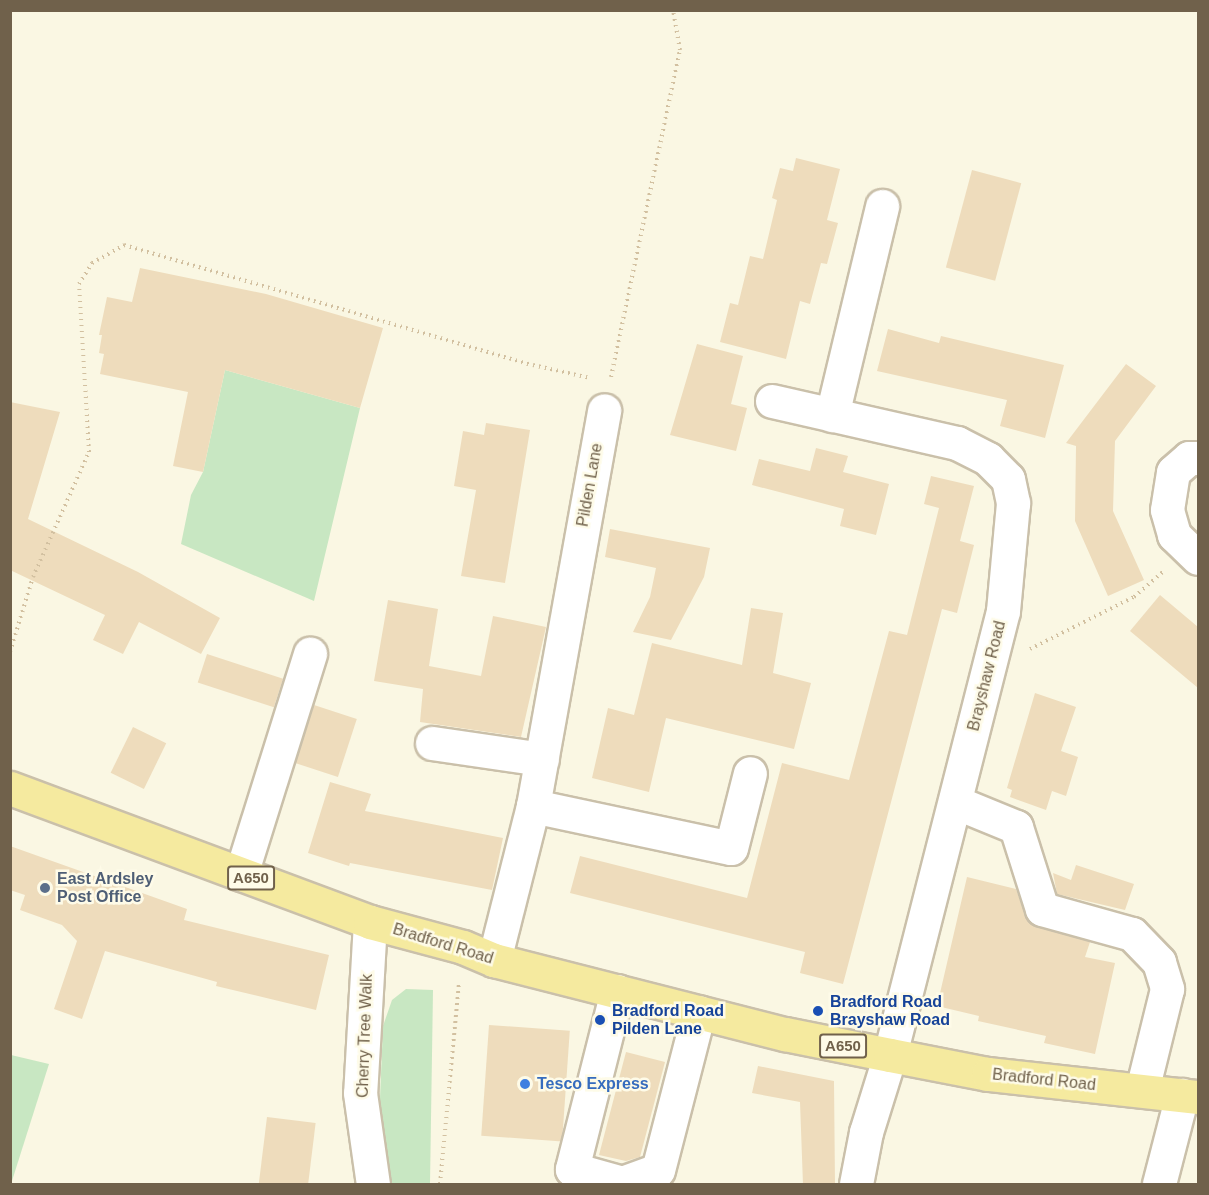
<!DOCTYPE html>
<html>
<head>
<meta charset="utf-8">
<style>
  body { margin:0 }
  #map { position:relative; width:1209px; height:1195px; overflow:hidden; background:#faf7e3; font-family:Helvetica,sans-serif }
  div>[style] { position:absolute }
  .green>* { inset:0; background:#c8e7c2 }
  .building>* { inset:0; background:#eedcbc; transform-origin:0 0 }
  .path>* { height:4px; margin-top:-2px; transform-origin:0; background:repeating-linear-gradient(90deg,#d2c0a0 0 1.5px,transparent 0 6px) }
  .roads { filter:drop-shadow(2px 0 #cac0aa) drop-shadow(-2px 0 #cac0aa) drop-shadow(0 2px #cac0aa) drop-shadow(0 -2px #cac0aa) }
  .minor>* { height:33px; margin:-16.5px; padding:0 16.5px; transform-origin:16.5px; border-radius:16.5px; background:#fff }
  .major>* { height:33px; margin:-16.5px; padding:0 16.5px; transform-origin:16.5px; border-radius:16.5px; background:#f5ea9f }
  .dots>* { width:16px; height:16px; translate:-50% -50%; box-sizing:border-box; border:3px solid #fefbe8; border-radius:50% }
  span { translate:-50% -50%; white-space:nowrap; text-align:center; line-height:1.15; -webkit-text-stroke:5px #fefbe8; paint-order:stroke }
  .shield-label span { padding:2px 4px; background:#fefbe8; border:2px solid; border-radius:4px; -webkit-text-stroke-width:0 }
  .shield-label { font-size:15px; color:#70614b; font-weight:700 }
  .street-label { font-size:16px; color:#70614b }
  .service-label { font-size:16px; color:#4e5e75; font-weight:700 }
  .left { translate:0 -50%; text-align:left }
  .transit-label { font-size:16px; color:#164399; font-weight:700 }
  .shop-label { font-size:16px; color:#366cbe; font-weight:700 }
  .frame { position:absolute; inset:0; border:12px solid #70614b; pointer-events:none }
</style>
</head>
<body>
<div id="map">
  <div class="green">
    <i style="clip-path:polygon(225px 370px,360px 408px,314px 601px,181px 544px,191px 495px,203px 472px)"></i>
    <i style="clip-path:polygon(406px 989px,433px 990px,430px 1184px,388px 1184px,379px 1122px,383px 1026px,392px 1000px)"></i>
    <i style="clip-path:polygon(11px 1055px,49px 1064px,11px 1184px,10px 1184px)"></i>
  </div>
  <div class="building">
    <i style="clip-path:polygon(796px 158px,840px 169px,827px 220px,838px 223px,827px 264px,821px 263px,810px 304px,800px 301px,786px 359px,720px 342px,730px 303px,738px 305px,750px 256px,763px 259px,777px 200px,772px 198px,780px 168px,793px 171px)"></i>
    <i style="left:972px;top:170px;width:51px;height:101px;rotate:15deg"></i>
    <i style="clip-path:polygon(140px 268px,266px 294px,383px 328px,360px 408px,225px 370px,203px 472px,173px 466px,188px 392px,100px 374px,104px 354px,99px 353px,102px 335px,99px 335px,107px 297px,132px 302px)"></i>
    <i style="clip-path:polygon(888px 329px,939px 343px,941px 336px,1064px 365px,1045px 438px,1000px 426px,1007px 400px,877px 371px)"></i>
    <i style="clip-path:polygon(697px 344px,743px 356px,731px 404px,747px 408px,736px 451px,670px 435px)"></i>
    <i style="clip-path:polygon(1126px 364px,1156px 386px,1115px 441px,1113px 511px,1144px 580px,1108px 596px,1075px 521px,1076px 446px,1066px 443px)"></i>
    <i style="clip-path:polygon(10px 402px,60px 412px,28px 519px,138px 572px,220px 618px,201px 654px,139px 622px,123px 654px,93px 640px,105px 615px,10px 570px)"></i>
    <i style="clip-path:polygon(486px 423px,530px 430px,505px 583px,461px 576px,476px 490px,454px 486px,463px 431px,484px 435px)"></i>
    <i style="clip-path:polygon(816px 448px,848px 456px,843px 472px,889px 484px,876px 535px,840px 526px,844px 509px,752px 485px,759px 459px,810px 471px)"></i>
    <i style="clip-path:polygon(931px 476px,974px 486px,960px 541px,974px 545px,957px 613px,942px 609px,843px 984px,800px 973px,805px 952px,570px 893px,580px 856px,747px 898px,782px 763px,849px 780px,889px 631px,907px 635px,939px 508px,924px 504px)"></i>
    <i style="clip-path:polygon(610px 529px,710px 548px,704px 577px,671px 640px,633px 632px,650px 597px,656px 568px,605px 557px)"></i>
    <i style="clip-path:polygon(1160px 595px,1198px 627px,1198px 688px,1130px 631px)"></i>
    <i style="clip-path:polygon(388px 600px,438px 609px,429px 666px,481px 676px,493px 616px,546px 627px,521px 737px,420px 722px,423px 689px,374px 681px)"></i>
    <i style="clip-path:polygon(751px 608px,783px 613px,773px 673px,811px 683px,794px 749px,666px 718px,649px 792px,592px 778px,608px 708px,634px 715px,652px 643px,742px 665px)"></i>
    <i style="left:207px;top:654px;width:80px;height:30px;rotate:18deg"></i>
    <i style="clip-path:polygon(1035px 693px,1076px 707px,1061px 751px,1078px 757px,1066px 796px,1052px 791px,1046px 810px,1010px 797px,1012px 790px,1007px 788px)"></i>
    <i style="left:314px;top:705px;width:45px;height:61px;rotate:18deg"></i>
    <i style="left:133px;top:727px;width:37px;height:51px;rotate:26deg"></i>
    <i style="clip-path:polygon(330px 782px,371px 794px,365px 811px,503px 838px,492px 890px,350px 863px,349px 866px,308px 853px)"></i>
    <i style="clip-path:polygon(10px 846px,187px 909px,184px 920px,329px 955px,316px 1010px,216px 986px,217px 982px,105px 951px,82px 1019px,54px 1009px,77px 941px,62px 925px,20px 910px,25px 895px,10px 890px)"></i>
    <i style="clip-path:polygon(1076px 865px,1134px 884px,1125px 910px,1057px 894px,1053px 873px,1071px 880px)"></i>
    <i style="clip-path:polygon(967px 877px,1016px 889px,1029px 923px,1090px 942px,1085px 957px,1115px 963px,1095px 1054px,1044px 1043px,1046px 1036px,978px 1021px,979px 1016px,937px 1006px)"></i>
    <i style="left:489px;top:1025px;width:81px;height:111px;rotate:4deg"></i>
    <i style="clip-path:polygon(626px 1052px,665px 1062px,640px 1157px,626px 1161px,599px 1155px)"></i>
    <i style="clip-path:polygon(758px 1066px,834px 1081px,835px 1185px,803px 1185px,800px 1102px,752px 1093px)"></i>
    <i style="left:267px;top:1117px;width:49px;height:69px;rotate:7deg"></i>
  </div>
  <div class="path">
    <i style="left:611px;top:377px;width:334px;rotate:-78.1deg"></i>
    <i style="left:680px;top:50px;width:41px;rotate:-99.9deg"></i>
    <i style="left:1030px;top:649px;width:116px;rotate:-26.6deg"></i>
    <i style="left:1134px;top:597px;width:38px;rotate:-41deg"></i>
    <i style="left:10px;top:652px;width:78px;rotate:-73deg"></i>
    <i style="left:33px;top:577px;width:137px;rotate:-65.9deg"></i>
    <i style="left:89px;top:452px;width:168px;rotate:-93.4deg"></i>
    <i style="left:79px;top:284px;width:25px;rotate:-58deg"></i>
    <i style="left:92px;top:263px;width:37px;rotate:-29deg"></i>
    <i style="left:124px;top:245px;width:426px;rotate:16.4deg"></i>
    <i style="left:533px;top:365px;width:58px;rotate:12.8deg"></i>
    <i style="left:440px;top:1184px;width:201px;rotate:-84.6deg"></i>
  </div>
  <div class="roads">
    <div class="minor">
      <i style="left:772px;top:401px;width:190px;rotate:12.8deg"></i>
      <i style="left:957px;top:443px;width:35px;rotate:27deg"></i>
      <i style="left:988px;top:459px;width:28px;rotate:45deg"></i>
      <i style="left:1008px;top:479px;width:25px;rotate:78deg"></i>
      <i style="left:1013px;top:503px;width:108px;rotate:95.3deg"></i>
      <i style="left:1003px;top:611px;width:458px;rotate:104.3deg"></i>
      <i style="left:890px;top:1055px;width:81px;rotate:107.3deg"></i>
      <i style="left:866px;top:1132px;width:53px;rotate:100.9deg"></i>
      <i style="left:832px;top:415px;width:215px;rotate:-76.5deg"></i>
      <i style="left:1198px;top:458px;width:9px;rotate:180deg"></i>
      <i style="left:1189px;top:458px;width:21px;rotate:139deg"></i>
      <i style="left:1173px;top:472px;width:38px;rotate:99deg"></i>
      <i style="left:1167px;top:510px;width:26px;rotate:74deg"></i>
      <i style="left:1174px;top:535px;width:33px;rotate:44deg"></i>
      <i style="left:432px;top:743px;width:111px;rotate:8.3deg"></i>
      <i style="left:955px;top:802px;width:66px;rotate:22.3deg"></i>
      <i style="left:1016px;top:827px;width:86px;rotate:72.4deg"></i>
      <i style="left:1042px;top:909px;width:93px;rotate:15.5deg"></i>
      <i style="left:1132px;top:934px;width:39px;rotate:46deg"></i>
      <i style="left:1159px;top:962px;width:28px;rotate:73deg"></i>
      <i style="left:1167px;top:989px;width:104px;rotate:103.9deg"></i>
      <i style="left:533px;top:806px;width:202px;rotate:12deg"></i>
      <i style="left:731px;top:848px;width:77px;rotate:-75.8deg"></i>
      <i style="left:241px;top:874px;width:231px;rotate:-72.6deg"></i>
      <i style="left:370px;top:922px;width:171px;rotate:93.3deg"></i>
      <i style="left:360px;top:1093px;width:92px;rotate:81.9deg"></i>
      <i style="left:494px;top:960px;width:159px;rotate:-75.8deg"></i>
      <i style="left:533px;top:806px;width:402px;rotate:-79.8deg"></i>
      <i style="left:617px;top:991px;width:184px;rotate:104.2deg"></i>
      <i style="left:572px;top:1169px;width:52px;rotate:15.6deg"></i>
      <i style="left:622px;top:1183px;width:38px;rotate:-20deg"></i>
      <i style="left:658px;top:1170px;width:163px;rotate:-75.5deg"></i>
      <i style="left:1159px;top:1184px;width:92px;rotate:-75.5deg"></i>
    </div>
    <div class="major">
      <i style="left:10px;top:788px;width:384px;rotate:20.4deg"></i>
      <i style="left:370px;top:922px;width:96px;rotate:15deg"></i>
      <i style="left:463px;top:947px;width:34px;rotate:23deg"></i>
      <i style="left:494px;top:960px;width:300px;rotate:14.3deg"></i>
      <i style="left:785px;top:1034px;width:107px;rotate:11.3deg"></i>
      <i style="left:890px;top:1055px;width:100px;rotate:11deg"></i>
      <i style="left:988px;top:1074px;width:211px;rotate:6.3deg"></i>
    </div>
  </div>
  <div class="dots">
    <i style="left:45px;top:888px;background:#5c6f8a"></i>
    <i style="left:818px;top:1011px;background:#1a4fb4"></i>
    <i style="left:600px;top:1020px;background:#1a4fb4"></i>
    <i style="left:525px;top:1084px;background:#3f7fe0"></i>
  </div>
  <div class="shield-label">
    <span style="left:251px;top:878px">A650</span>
    <span style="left:843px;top:1046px">A650</span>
  </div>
  <div class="street-label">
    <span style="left:590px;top:485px;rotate:-80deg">Pilden Lane</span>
    <span style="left:987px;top:676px;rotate:-76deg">Brayshaw Road</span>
    <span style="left:443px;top:944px;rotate:17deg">Bradford Road</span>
    <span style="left:365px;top:1036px;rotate:-88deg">Cherry Tree Walk</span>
    <span style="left:1044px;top:1080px;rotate:6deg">Bradford Road</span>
  </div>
  <div class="service-label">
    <span class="left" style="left:57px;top:888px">East Ardsley<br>Post Office</span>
  </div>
  <div class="transit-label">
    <span class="left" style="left:830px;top:1011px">Bradford Road<br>Brayshaw Road</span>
    <span class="left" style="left:612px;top:1020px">Bradford Road<br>Pilden Lane</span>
  </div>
  <div class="shop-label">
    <span class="left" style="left:537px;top:1084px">Tesco Express</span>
  </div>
  <div class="frame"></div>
</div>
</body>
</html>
